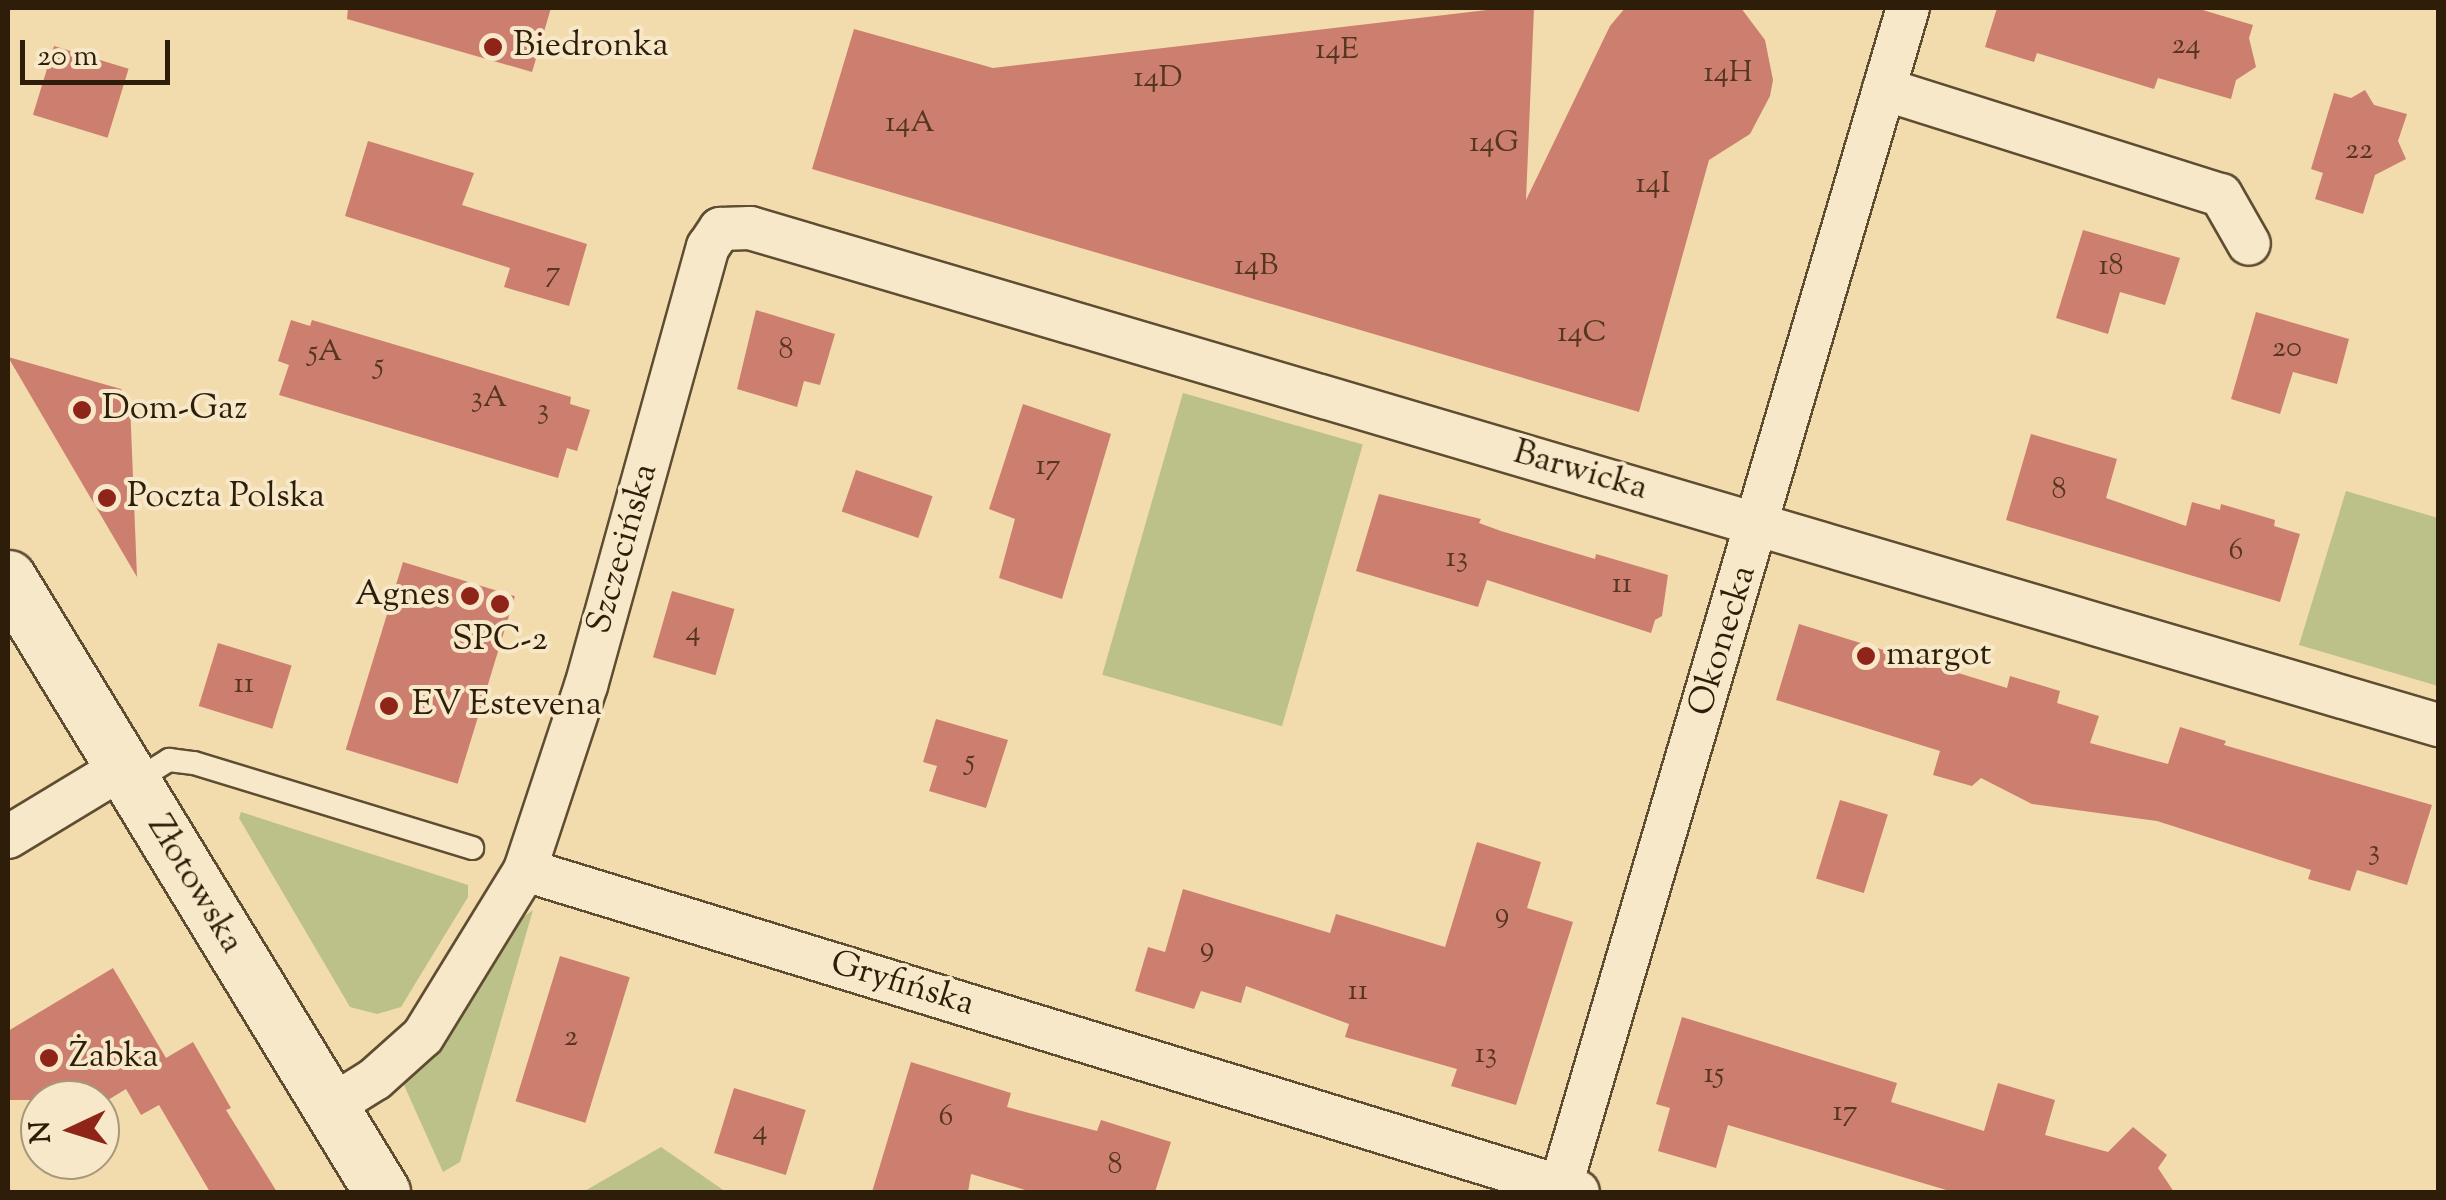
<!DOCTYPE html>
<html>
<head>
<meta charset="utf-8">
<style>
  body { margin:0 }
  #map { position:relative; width:2446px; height:1200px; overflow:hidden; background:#f2dbac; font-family:"Sorts Mill Goudy",serif }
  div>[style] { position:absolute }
  .green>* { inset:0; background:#bcc089; transform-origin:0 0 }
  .building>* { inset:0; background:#cc7f6e; transform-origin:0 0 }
  .roads { filter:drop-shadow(2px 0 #5f4d32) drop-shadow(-2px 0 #5f4d32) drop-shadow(0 2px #5f4d32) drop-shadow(0 -2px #5f4d32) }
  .lane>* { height:22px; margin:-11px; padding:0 11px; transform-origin:11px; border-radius:11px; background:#f7e8c9 }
  .street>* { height:42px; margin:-21px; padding:0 21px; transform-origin:21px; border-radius:21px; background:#f7e8c9 }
  .secondary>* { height:55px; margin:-27.5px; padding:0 27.5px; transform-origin:27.5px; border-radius:27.5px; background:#f7e8c9 }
  .dots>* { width:28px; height:28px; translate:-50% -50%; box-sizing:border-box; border:5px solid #f7e8c9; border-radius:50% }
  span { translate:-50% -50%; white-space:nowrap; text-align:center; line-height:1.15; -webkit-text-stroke:8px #f7e8c9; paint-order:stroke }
  .number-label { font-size:30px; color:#563622 }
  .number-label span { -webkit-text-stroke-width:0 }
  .poi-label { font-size:35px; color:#2e1e09 }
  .left { translate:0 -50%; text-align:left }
  .right { translate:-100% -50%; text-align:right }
  .street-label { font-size:35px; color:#2e1e09 }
  .frame { position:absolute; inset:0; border:10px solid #2e1e09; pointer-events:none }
  .north { position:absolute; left:20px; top:1080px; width:100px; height:100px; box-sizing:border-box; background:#f7e8c9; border:2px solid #a7977c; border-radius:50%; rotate:266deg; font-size:28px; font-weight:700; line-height:40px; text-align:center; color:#2e1e09 }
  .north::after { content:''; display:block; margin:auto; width:35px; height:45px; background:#8f2418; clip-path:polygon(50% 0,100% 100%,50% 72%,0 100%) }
  .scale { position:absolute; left:20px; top:40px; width:150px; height:45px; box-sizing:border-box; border:5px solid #2e1e09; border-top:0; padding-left:12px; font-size:30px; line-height:35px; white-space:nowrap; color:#2e1e09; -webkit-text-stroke:8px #f7e8c9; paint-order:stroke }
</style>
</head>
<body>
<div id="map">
  <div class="green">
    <i style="left:1183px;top:393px;width:187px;height:293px;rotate:16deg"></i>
    <i style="clip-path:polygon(2346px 491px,2438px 518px,2438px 686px,2299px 645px)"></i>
    <i style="clip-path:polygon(241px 812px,468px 885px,468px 897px,401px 1007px,377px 1014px,350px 1007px,239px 818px)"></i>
    <i style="clip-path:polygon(533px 910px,460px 1162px,443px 1172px,404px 1085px,464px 1013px,519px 920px)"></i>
    <i style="clip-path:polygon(661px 1147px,726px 1192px,583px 1192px)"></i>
  </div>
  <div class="building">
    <i style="clip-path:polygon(348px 8px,551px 8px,532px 72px,347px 19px)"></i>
    <i style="clip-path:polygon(1504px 8px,1534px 8px,1526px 200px,1610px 26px,1625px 8px,1741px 8px,1765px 40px,1773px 80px,1770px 96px,1750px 134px,1709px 160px,1639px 412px,812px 169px,854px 29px,993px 68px)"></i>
    <i style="clip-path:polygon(1997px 8px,2196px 8px,2253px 25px,2249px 38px,2256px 67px,2236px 80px,2231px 99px,2158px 78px,2154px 89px,2037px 53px,2034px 62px,1985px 47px)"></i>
    <i style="left:54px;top:46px;width:78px;height:72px;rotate:17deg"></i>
    <i style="clip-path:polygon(2365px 90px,2374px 105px,2407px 114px,2398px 141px,2406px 159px,2375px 175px,2363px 214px,2315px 199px,2323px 173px,2311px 169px,2334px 93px,2351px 98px)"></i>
    <i style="clip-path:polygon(368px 141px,474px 173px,462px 205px,587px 244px,569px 306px,504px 287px,510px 268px,345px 216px)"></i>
    <i style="clip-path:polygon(2083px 230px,2180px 258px,2165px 305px,2120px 292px,2108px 334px,2056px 318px)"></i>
    <i style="clip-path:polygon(756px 310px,835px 334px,820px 385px,804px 381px,797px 407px,737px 389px)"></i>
    <i style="clip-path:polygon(2256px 312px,2349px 339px,2337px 384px,2293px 372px,2280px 414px,2231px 399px)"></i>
    <i style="clip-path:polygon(291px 320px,310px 326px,312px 320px,571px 397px,570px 404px,590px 410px,577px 451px,567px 448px,558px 478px,279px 395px,289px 365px,278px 361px)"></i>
    <i style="clip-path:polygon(8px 357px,121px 389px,130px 403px,137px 577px)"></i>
    <i style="clip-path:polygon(1023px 404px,1111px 434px,1062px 599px,999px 578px,1015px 519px,989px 509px)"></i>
    <i style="clip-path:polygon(2031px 434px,2117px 459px,2106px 498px,2186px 526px,2192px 502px,2220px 510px,2221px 504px,2275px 520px,2274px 526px,2300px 534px,2280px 602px,2006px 520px)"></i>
    <i style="left:856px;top:470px;width:81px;height:44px;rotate:19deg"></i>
    <i style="clip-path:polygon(1379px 494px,1481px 519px,1479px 523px,1501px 531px,1595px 559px,1596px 554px,1668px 575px,1662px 616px,1655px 620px,1651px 633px,1487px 580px,1478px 607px,1356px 571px)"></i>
    <i style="left:403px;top:562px;width:117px;height:196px;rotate:17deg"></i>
    <i style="left:672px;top:591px;width:65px;height:69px;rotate:16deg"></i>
    <i style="clip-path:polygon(1799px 624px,2007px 688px,2010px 676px,2060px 691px,2057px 703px,2099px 716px,2090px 743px,2168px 764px,2180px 727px,2226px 741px,2224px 745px,2432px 805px,2407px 885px,2357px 870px,2350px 891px,2308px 879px,2311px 870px,2157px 821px,2032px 804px,1981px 778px,1972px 786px,1933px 775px,1940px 751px,1776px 700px)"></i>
    <i style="left:218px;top:643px;width:77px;height:66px;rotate:17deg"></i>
    <i style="clip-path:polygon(936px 719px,1008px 740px,986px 808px,929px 791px,937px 766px,923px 762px)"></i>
    <i style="left:1840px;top:800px;width:50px;height:82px;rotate:17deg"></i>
    <i style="clip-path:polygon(1477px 842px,1541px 862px,1527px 908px,1573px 922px,1516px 1105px,1451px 1086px,1457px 1069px,1345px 1037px,1349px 1024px,1246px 986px,1241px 1003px,1201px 991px,1194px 1009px,1135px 991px,1148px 947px,1165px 952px,1183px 889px,1330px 933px,1336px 914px,1445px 947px)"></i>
    <i style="left:560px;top:956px;width:73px;height:152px;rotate:17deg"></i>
    <i style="clip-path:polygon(113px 968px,166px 1058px,193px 1042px,231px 1108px,226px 1110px,277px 1192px,210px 1192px,159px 1105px,141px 1115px,126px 1089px,108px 1100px,8px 1100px,8px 1031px)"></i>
    <i style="clip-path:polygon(1682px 1017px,1897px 1083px,1891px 1102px,1984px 1131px,1998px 1083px,2055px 1100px,2045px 1135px,2108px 1152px,2133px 1127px,2167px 1155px,2158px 1168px,2174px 1192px,1953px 1192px,1728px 1125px,1716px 1168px,1658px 1151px,1670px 1108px,1656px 1104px)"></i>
    <i style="clip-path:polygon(911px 1062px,1011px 1093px,1007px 1107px,1097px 1131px,1101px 1120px,1171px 1142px,1155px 1192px,1032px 1192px,971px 1174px,968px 1192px,872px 1192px)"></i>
    <i style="left:734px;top:1088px;width:75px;height:68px;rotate:17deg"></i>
  </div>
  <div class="roads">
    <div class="lane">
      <i style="left:132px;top:783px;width:44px;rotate:-31.9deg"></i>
      <i style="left:169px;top:760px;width:25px;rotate:7deg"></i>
      <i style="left:194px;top:763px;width:291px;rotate:17deg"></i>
    </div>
    <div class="street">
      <i style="left:1884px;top:89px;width:353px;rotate:17.5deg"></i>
      <i style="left:2221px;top:195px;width:56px;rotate:60.3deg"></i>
      <i style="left:8px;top:837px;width:133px;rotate:-31.2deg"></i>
      <i style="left:525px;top:870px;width:1101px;rotate:17deg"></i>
      <i style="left:330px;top:1107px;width:53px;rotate:-31.9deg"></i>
      <i style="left:375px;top:1079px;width:64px;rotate:-41.9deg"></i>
      <i style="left:423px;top:1036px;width:195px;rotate:-58.4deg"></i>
      <i style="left:525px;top:870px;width:194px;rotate:-71.7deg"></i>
      <i style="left:586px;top:686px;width:456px;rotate:-74.5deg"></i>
      <i style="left:708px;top:247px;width:22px;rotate:-56deg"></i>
      <i style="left:720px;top:229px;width:30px;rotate:-2deg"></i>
      <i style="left:750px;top:228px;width:1760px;rotate:16.41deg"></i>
      <i style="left:1559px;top:1192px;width:1234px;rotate:-73.58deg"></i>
    </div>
    <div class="secondary">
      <i style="left:8px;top:578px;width:719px;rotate:58.65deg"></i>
    </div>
  </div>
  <div class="dots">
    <i style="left:493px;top:47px;background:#8f2418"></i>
    <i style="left:82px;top:410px;background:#8f2418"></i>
    <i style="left:107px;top:498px;background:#8f2418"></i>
    <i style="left:470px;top:596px;background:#8f2418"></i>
    <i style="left:500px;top:604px;background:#8f2418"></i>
    <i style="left:1866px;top:656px;background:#8f2418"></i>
    <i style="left:389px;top:706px;background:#8f2418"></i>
    <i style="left:49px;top:1058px;background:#8f2418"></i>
  </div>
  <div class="number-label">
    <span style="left:2186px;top:46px">24</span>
    <span style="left:1337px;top:51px">14E</span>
    <span style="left:1728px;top:74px">14H</span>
    <span style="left:1158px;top:79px">14D</span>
    <span style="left:910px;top:124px">14A</span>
    <span style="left:1494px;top:144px">14G</span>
    <span style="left:2359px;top:151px">22</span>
    <span style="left:1653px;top:185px">14I</span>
    <span style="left:1256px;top:267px">14B</span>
    <span style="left:2111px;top:267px">18</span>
    <span style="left:553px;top:274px">7</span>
    <span style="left:1582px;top:334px">14C</span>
    <span style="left:2287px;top:349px">20</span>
    <span style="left:786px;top:351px">8</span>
    <span style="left:325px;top:353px">5A</span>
    <span style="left:379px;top:366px">5</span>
    <span style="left:489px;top:399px">3A</span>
    <span style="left:543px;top:411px">3</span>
    <span style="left:1048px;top:467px">17</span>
    <span style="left:2059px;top:491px">8</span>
    <span style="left:2236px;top:552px">6</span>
    <span style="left:1457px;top:559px">13</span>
    <span style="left:1622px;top:585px">11</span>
    <span style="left:693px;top:633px">4</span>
    <span style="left:244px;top:685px">11</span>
    <span style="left:970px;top:762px">5</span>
    <span style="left:2374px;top:852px">3</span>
    <span style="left:1502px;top:915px">9</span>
    <span style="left:1207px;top:949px">9</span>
    <span style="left:1358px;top:992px">11</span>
    <span style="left:571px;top:1038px">2</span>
    <span style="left:1486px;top:1055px">13</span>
    <span style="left:1714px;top:1075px">15</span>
    <span style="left:1845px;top:1113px">17</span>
    <span style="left:946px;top:1118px">6</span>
    <span style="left:760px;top:1132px">4</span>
    <span style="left:1115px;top:1166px">8</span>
  </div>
  <div class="poi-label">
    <span class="left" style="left:513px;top:47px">Biedronka</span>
    <span class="left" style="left:102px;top:410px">Dom-Gaz</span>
    <span class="left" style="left:127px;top:498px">Poczta Polska</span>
    <span class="right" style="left:450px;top:596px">Agnes</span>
    <span style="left:500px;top:641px">SPC-2</span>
    <span class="left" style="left:1886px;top:656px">margot</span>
    <span class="left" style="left:412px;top:706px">EV Estevena</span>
    <span class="left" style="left:69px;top:1058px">Żabka</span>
  </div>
  <div class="street-label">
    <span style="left:1580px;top:472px;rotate:16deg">Barwicka</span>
    <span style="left:624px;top:549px;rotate:-74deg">Szczecińska</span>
    <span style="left:1724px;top:641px;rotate:-73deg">Okonecka</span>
    <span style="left:194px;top:885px;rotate:59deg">Złotowska</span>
    <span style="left:902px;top:985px;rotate:17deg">Gryfińska</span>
  </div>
  <div class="frame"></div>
  <div class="north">N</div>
  <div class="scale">20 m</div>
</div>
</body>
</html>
